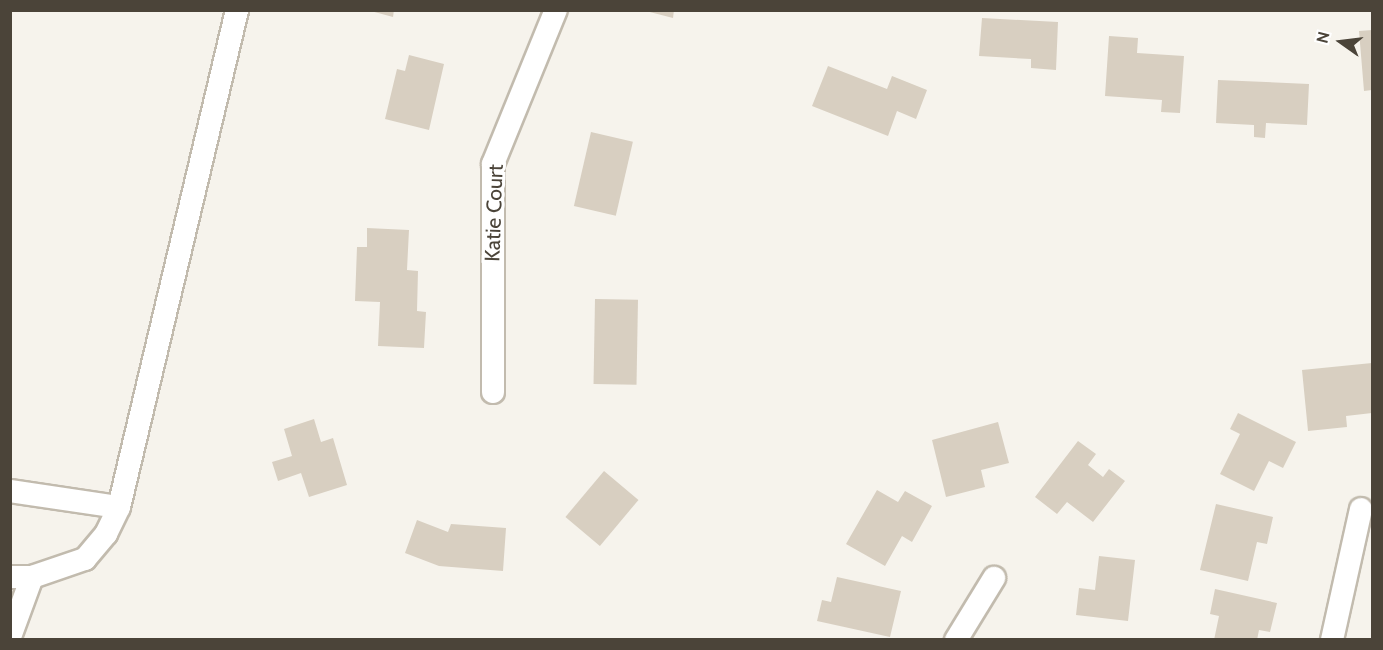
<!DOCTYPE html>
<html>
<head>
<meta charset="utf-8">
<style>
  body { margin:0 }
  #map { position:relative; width:1383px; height:650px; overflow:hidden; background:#f6f3ec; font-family:Cabin,sans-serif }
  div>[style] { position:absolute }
  .building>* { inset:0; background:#d8cfc1; transform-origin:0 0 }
  .roads { filter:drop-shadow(2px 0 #c2bbae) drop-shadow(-2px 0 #c2bbae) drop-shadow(0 2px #c2bbae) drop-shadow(0 -2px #c2bbae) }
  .minor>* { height:22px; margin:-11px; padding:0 11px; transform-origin:11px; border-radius:11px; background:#fff }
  span { translate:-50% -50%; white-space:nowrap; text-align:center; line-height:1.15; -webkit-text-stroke:6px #fff; paint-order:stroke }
  .street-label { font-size:21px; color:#4b4439 }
  .frame { position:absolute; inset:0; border:12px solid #4b4439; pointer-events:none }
  .north { position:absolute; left:1311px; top:12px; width:60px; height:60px; -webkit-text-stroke:4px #fff; paint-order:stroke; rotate:284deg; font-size:16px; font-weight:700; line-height:24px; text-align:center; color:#4b4439 }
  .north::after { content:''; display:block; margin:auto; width:21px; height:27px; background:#4b4439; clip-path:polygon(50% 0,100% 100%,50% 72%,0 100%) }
</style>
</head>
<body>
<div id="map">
  <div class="building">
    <i style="clip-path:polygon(367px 10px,394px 10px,393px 17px)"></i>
    <i style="clip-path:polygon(642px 10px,674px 10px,673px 18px)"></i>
    <i style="clip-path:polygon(982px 18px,1058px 22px,1056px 70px,1031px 68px,1031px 59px,979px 56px)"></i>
    <i style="clip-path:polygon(1372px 30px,1372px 90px,1364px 91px,1359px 31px)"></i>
    <i style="clip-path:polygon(1109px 36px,1138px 38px,1137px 53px,1184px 56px,1180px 113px,1161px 112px,1162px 100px,1105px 96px)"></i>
    <i style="clip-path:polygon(409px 55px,444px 64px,429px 130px,385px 119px,397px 69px,405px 71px)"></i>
    <i style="clip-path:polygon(828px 66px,887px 89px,892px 76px,927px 90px,916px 119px,897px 111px,888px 136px,812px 106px)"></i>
    <i style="clip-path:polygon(1218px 80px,1309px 84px,1307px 125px,1266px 123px,1265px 138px,1254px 137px,1254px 125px,1216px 123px)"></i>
    <i style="left:591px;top:132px;width:43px;height:76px;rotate:13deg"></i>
    <i style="clip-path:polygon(367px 228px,409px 230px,407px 270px,418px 271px,417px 311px,426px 312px,424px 348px,378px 346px,380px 302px,355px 301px,357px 247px,367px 247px)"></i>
    <i style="left:595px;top:299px;width:43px;height:85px;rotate:1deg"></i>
    <i style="clip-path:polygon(1372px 363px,1372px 413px,1346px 416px,1347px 427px,1308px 431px,1302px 370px)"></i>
    <i style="clip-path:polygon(1238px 413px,1296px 442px,1283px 468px,1269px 461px,1254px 491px,1220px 474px,1240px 434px,1230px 429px)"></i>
    <i style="clip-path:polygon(314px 419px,321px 442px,333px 438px,347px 485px,309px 497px,301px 473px,278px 481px,272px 462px,292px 456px,284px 429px)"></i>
    <i style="clip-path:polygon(998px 422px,1009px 463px,981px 470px,985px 487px,946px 497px,932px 440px)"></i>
    <i style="clip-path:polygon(1078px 441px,1096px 454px,1088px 465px,1103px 477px,1109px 469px,1125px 481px,1093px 522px,1067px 502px,1057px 514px,1035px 497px)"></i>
    <i style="left:604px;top:471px;width:45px;height:60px;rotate:40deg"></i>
    <i style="clip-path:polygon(877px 490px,898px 502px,905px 491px,932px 506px,912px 542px,902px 536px,885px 566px,846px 544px)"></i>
    <i style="clip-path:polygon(1216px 504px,1273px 517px,1267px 544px,1257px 542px,1248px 581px,1200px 570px)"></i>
    <i style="clip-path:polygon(417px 520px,448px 532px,451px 524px,506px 528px,503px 571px,439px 566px,405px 553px)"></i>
    <i style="clip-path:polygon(1099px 556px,1135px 560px,1128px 621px,1076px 615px,1079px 588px,1095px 590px)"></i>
    <i style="clip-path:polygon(837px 577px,901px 591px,890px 637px,817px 621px,822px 600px,831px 602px)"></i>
    <i style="clip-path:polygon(1215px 589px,1277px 603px,1270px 632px,1259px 630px,1257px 640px,1214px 640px,1219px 616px,1210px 614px)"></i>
  </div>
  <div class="roads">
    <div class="minor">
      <i style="left:493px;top:392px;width:228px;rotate:-90deg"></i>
      <i style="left:493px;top:164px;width:166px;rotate:-67.8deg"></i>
      <i style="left:10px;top:491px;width:110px;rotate:8.4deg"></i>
      <i style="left:10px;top:577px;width:22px"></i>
      <i style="left:32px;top:577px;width:56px;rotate:-18.8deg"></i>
      <i style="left:85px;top:559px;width:33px;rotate:-50deg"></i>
      <i style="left:106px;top:534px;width:30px;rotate:-64deg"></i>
      <i style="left:119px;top:507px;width:511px;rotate:-76.64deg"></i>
      <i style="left:10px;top:637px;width:64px;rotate:-69.9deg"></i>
      <i style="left:956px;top:640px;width:73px;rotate:-58.5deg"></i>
      <i style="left:1332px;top:640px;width:134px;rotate:-77.5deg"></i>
    </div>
  </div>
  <div class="street-label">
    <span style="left:494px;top:213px;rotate:-88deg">Katie Court</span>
  </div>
  <div class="frame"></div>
  <div class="north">N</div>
</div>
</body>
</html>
